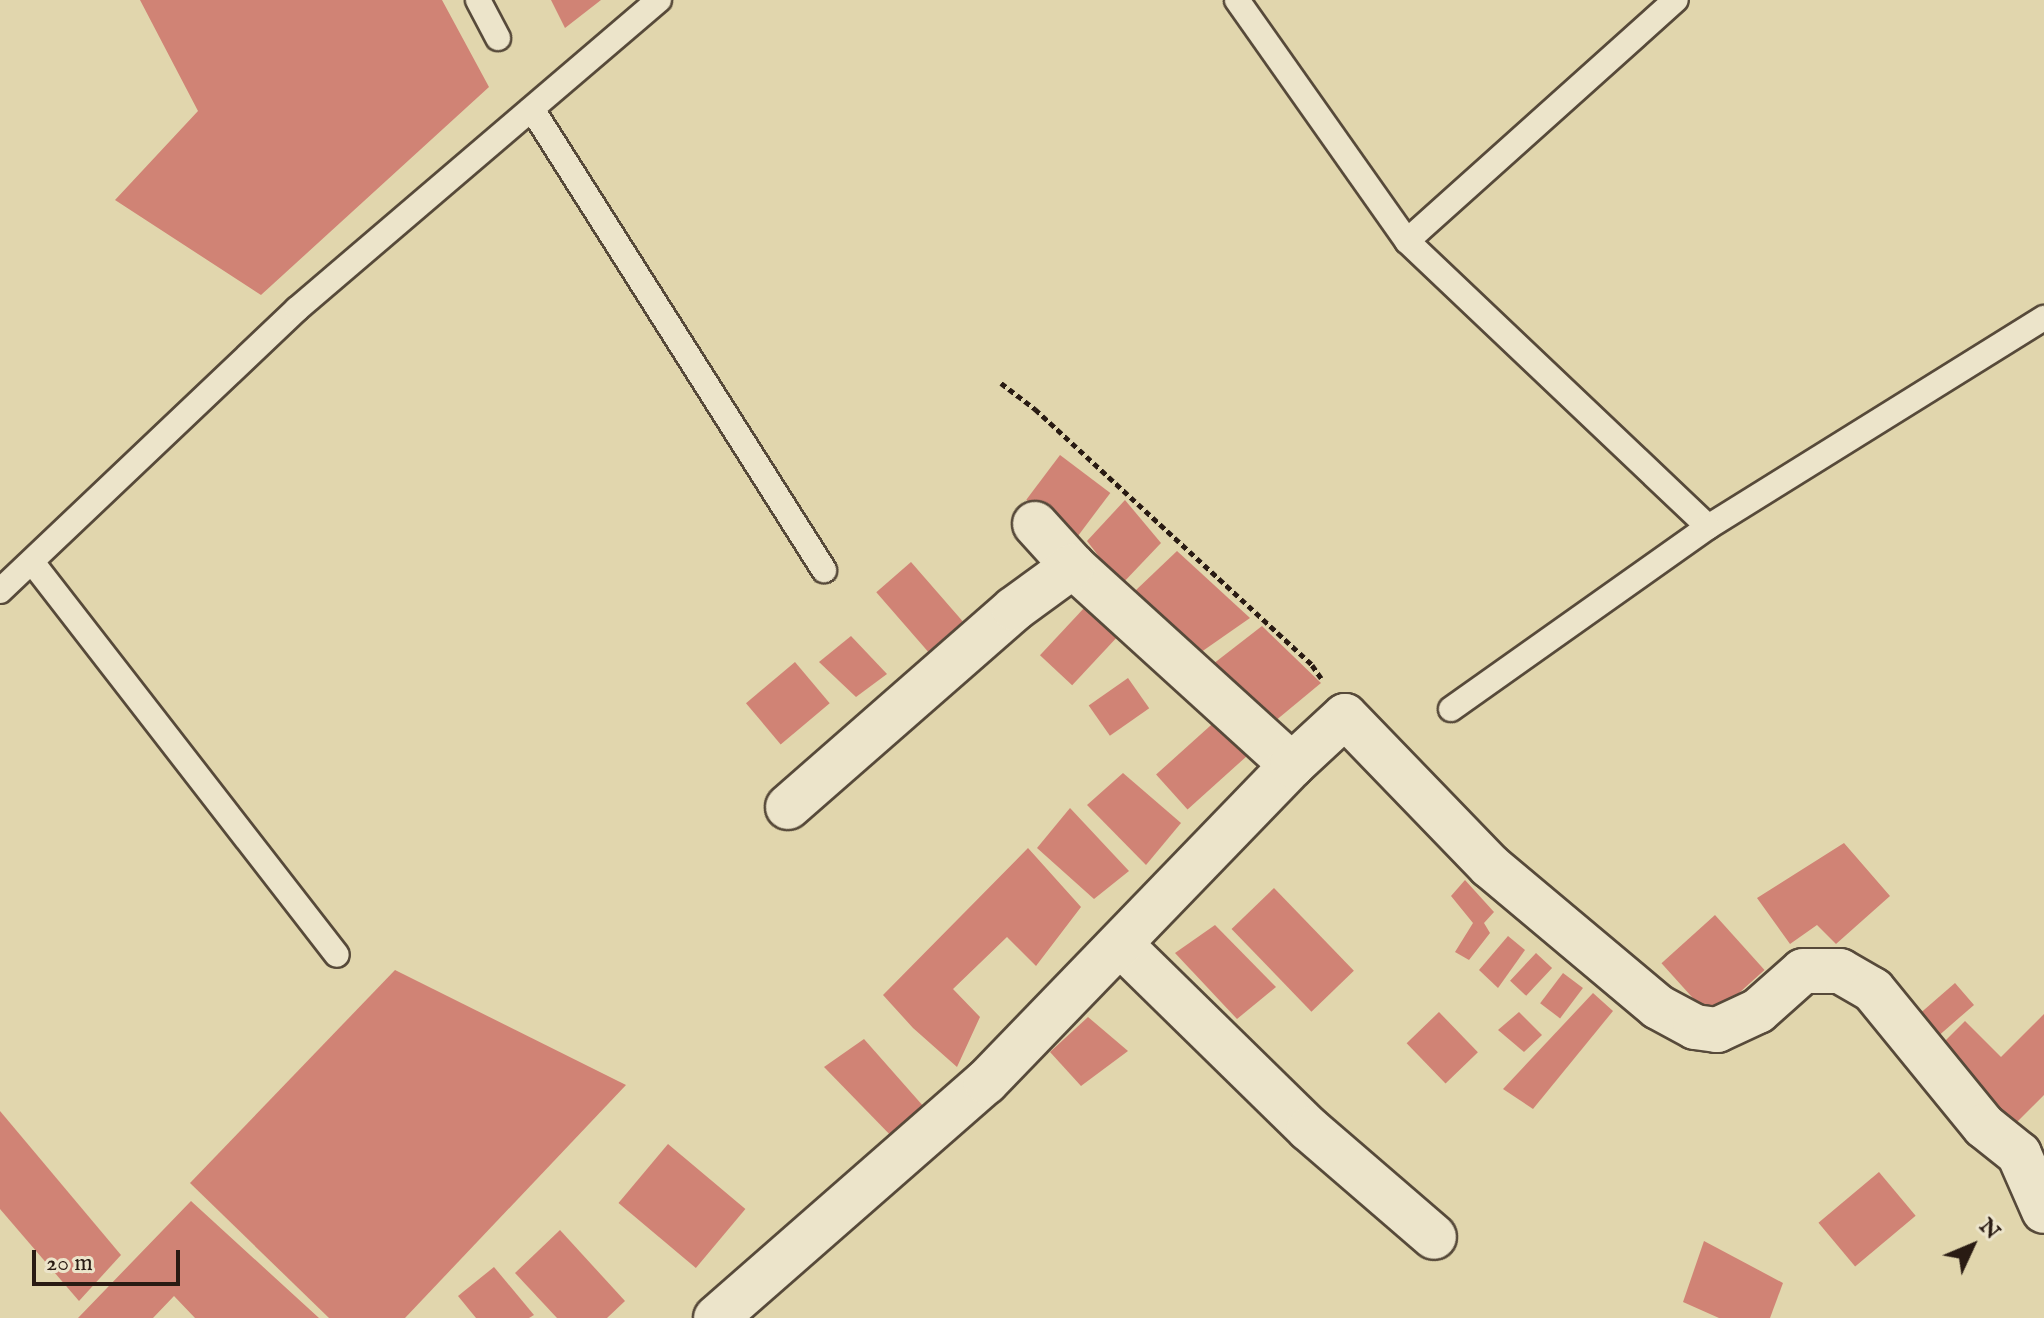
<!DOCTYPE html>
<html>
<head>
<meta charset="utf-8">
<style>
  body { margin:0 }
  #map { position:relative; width:2044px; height:1318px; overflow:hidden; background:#e1d6ad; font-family:"IM FELL English",serif }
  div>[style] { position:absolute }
  .building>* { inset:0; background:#d08375; transform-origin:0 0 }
  .path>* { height:5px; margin-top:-2.5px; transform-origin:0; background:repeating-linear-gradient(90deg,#291b13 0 6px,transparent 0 10px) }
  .roads { filter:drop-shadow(2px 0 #574a3a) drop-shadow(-2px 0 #574a3a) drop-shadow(0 2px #574a3a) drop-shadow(0 -2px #574a3a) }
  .lane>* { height:24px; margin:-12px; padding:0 12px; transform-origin:12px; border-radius:12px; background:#ece4ca }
  .street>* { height:44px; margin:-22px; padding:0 22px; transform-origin:22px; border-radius:22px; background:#ece4ca }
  span { translate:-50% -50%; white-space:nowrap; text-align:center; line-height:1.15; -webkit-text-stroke:8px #ece4ca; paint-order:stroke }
  .north { position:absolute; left:1932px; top:1206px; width:80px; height:80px; -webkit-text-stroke:6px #ece4ca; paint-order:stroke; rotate:46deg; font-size:22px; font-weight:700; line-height:32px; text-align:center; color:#291b13 }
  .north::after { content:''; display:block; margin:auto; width:28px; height:36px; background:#291b13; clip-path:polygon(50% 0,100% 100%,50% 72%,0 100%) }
  .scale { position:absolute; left:32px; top:1250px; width:148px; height:36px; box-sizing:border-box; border:4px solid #291b13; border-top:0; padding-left:10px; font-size:24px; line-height:28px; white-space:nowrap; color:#291b13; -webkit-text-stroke:6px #ece4ca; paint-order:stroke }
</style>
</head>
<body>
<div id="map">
  <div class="building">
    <i style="clip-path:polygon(140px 0,442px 0,489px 87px,261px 295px,115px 200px,198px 111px)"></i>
    <i style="clip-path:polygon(551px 0,601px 0,565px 28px)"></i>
    <i style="left:1060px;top:455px;width:63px;height:56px;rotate:37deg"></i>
    <i style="clip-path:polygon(1125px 500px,1161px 543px,1121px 585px,1087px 541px)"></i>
    <i style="clip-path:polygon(1177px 551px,1250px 618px,1194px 657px,1135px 591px)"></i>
    <i style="left:911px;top:562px;width:79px;height:46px;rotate:49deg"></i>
    <i style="left:1085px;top:607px;width:44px;height:66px;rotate:43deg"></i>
    <i style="clip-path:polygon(1262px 626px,1321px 683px,1269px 726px,1213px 664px)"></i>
    <i style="clip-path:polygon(851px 636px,887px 674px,856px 697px,819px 662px)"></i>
    <i style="left:795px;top:662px;width:54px;height:64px;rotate:50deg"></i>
    <i style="left:1128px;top:678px;width:37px;height:48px;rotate:55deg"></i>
    <i style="left:1220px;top:717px;width:47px;height:86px;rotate:48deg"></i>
    <i style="clip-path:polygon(1123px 773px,1181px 823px,1146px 865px,1087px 805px)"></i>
    <i style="clip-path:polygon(1070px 808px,1129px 871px,1094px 899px,1037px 848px)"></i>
    <i style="clip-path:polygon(1844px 843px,1890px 896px,1836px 944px,1817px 925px,1790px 944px,1757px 898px)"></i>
    <i style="clip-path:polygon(1028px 848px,1081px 907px,1036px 966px,1007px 937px,953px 989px,980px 1017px,957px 1067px,913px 1028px,883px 995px)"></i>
    <i style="clip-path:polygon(1465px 880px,1494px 912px,1484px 923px,1490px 933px,1469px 960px,1455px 952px,1473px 923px,1451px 896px)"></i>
    <i style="left:1274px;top:888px;width:115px;height:59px;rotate:46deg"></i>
    <i style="left:1715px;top:915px;width:74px;height:72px;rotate:48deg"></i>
    <i style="clip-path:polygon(1215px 925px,1276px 987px,1237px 1019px,1175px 953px)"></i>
    <i style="clip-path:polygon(1508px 936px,1525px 950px,1498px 988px,1479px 970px)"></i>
    <i style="left:1536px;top:953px;width:22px;height:38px;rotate:43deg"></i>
    <i style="clip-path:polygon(395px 970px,626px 1085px,405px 1318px,329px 1318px,190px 1183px)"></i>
    <i style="left:1563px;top:973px;width:25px;height:38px;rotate:37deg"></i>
    <i style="left:1955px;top:983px;width:29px;height:61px;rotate:49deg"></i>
    <i style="clip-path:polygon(1593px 993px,1613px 1011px,1533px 1109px,1503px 1089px)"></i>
    <i style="left:1439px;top:1012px;width:56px;height:45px;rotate:46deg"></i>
    <i style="clip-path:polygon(1519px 1012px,1542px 1035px,1524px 1052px,1498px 1030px)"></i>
    <i style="clip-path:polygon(2044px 1014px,2044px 1095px,2010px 1129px,1935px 1051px,1965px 1021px,2001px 1057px)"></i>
    <i style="clip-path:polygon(1088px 1017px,1128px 1051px,1081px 1086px,1050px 1052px)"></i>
    <i style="clip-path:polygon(864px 1039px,924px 1107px,898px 1143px,824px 1067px)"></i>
    <i style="clip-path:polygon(0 1111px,121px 1255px,79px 1301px,0 1209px)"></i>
    <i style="left:668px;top:1144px;width:101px;height:77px;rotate:40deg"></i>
    <i style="left:1879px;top:1172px;width:57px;height:79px;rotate:50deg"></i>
    <i style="clip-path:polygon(191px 1201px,319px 1318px,195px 1318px,174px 1296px,153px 1318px,78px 1318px)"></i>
    <i style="clip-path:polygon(560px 1230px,625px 1301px,607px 1318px,557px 1318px,515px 1273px)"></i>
    <i style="clip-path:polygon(1704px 1241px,1783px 1283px,1770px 1318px,1719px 1318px,1683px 1302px)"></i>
    <i style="clip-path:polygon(494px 1267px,534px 1315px,529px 1318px,476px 1318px,458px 1296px)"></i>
  </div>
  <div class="path">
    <i style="left:1001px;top:383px;width:43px;rotate:37.4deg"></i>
    <i style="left:1035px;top:409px;width:377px;rotate:42.7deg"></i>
    <i style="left:1312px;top:665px;width:16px;rotate:55deg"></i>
  </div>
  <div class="roads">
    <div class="lane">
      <i style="left:478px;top:0;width:43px;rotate:62.2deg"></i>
      <i style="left:1237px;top:0;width:295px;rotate:54.8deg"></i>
      <i style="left:1407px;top:241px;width:415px;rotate:43.5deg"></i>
      <i style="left:1708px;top:527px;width:396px;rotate:-31.9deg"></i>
      <i style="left:532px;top:109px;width:546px;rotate:57.65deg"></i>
      <i style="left:1407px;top:241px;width:361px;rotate:-41.9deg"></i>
      <i style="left:32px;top:562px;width:497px;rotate:52.2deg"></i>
      <i style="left:0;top:591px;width:410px;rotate:-43.5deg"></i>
      <i style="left:297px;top:309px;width:476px;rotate:-40.5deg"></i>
      <i style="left:1451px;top:709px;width:315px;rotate:-35.3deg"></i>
    </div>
    <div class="street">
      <i style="left:1035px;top:524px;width:57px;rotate:47.9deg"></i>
      <i style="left:1073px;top:566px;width:296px;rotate:42.3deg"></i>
      <i style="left:788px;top:807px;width:300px;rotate:-41.2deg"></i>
      <i style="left:1014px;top:609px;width:73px;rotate:-36.1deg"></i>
      <i style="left:1120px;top:944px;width:264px;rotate:44.4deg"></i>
      <i style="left:1309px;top:1129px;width:165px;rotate:40.8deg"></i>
      <i style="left:716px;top:1318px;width:359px;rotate:-41.2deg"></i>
      <i style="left:986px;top:1082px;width:441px;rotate:-46deg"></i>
      <i style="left:1292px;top:765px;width:72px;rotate:-42.8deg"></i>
      <i style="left:1345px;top:716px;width:209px;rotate:46deg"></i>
      <i style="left:1490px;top:866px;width:219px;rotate:40deg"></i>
      <i style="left:1658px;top:1007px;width:42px;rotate:28.4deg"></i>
      <i style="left:1695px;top:1027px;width:22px;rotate:8deg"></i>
      <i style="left:1717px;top:1030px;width:45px;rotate:-24.9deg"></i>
      <i style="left:1758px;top:1011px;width:60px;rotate:-41.6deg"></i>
      <i style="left:1803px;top:971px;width:37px"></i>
      <i style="left:1840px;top:971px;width:38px;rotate:30deg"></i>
      <i style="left:1873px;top:990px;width:176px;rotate:50.8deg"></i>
      <i style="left:1984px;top:1126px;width:45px;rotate:38.7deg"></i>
      <i style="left:2019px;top:1154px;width:62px;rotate:66.3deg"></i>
    </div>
  </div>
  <div class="north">N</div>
  <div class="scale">20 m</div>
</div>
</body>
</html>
